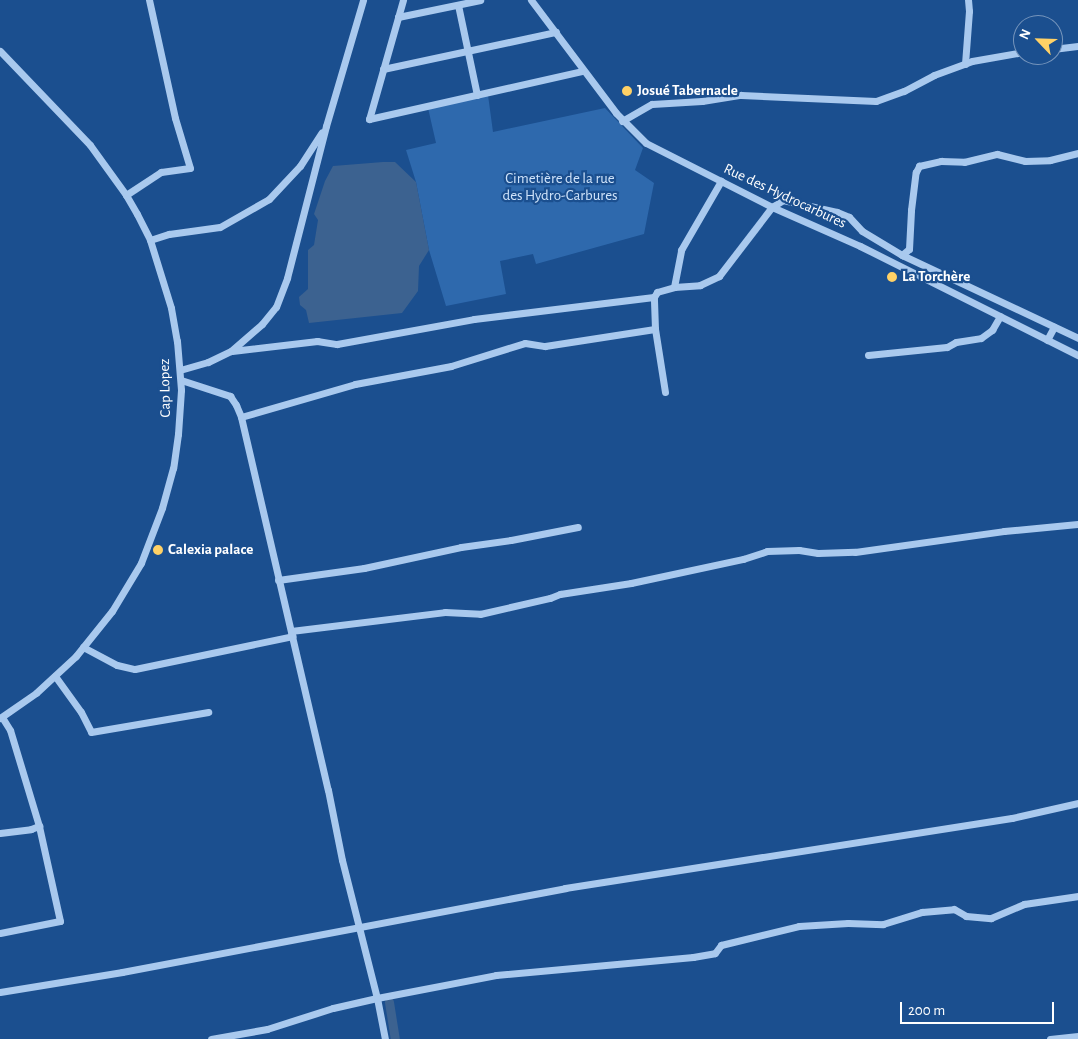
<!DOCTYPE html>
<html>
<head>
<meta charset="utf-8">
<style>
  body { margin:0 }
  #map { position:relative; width:1078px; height:1039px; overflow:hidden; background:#1b4f8f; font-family:"Alegreya Sans",sans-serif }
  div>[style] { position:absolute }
  .green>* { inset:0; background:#2e69ad }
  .water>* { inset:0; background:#3c6290 }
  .river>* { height:9px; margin:-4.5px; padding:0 4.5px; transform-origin:4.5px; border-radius:4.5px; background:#3c6290 }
  .minor>* { height:7px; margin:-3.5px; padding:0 3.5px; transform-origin:3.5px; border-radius:3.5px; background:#a9c9ee }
  .dots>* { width:14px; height:14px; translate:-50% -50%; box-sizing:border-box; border:2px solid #1b4f8f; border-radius:50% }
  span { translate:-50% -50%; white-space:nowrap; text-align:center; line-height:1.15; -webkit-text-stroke:4.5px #1b4f8f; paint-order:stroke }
  .poi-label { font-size:15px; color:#fff; font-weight:700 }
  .left { translate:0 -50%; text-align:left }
  .park-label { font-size:15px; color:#cfe3fa }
  .street-label { font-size:15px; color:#fff }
  .north { position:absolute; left:1013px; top:15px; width:50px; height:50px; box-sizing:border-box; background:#1b4f8f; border:1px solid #7695bc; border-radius:50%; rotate:294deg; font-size:14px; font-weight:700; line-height:20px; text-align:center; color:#fff }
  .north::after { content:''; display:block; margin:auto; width:18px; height:22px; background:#ffd166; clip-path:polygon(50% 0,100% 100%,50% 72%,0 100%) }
  .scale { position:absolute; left:900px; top:1002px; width:154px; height:22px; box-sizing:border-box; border:2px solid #fff; border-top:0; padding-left:6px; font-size:15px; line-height:18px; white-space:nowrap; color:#fff; -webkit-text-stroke:4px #1b4f8f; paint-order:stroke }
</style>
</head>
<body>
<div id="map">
  <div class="green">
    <i style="clip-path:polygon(488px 95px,493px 132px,605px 108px,643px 148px,635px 170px,654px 183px,644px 234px,536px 264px,533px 254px,500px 261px,506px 294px,446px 306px,429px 250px,416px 182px,406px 150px,436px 143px,428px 108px)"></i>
  </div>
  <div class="water">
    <i style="clip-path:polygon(383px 162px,395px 162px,416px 182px,429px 250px,419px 266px,418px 291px,402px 313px,309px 323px,306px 310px,300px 305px,299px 297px,308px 289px,308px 250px,314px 245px,318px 220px,314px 214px,325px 181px,333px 166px)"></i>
  </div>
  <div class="river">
    <i style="left:389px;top:1002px;width:37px;rotate:81deg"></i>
  </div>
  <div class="minor">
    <i style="left:403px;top:0;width:124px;rotate:105.9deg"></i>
    <i style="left:369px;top:119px;width:218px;rotate:-12.7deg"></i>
    <i style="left:531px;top:0;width:141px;rotate:53deg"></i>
    <i style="left:616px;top:113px;width:42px;rotate:45deg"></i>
    <i style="left:646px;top:143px;width:141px;rotate:26.9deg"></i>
    <i style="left:772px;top:207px;width:96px;rotate:23.9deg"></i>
    <i style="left:860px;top:246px;width:244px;rotate:26.6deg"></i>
    <i style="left:458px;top:5px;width:92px;rotate:78.1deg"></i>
    <i style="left:398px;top:17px;width:84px;rotate:-11.7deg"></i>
    <i style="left:1053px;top:49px;width:25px;rotate:-7deg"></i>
    <i style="left:0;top:51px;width:130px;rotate:46.2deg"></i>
    <i style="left:90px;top:145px;width:62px;rotate:54.2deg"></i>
    <i style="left:126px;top:195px;width:22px;rotate:60deg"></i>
    <i style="left:137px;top:214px;width:29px;rotate:63deg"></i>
    <i style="left:150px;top:240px;width:71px;rotate:72.8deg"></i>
    <i style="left:171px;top:308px;width:34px;rotate:80deg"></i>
    <i style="left:177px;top:341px;width:49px;rotate:85.3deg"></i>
    <i style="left:181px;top:390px;width:44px;rotate:93.9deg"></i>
    <i style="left:178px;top:434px;width:34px;rotate:98deg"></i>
    <i style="left:173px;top:468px;width:41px;rotate:105.4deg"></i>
    <i style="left:162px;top:508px;width:59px;rotate:110.9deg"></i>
    <i style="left:141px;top:563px;width:56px;rotate:121.1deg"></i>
    <i style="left:112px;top:611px;width:58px;rotate:128.7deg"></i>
    <i style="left:76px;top:656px;width:54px;rotate:137.2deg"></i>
    <i style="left:36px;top:693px;width:44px;rotate:145.2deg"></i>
    <i style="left:965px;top:64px;width:53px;rotate:-85.7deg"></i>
    <i style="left:969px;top:11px;width:11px;rotate:-95deg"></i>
    <i style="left:383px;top:69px;width:177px;rotate:-12.1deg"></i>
    <i style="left:622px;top:121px;width:34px;rotate:-30deg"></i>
    <i style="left:652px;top:104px;width:50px;rotate:-3.4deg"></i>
    <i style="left:702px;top:101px;width:39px;rotate:-9deg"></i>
    <i style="left:741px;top:95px;width:135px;rotate:2.5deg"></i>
    <i style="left:876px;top:101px;width:30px;rotate:-20deg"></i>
    <i style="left:904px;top:91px;width:34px;rotate:-28deg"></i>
    <i style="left:934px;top:75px;width:40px;rotate:-20.2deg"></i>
    <i style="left:972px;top:61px;width:52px;rotate:-10deg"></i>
    <i style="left:126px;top:195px;width:42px;rotate:-33.3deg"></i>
    <i style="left:161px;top:172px;width:29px;rotate:-8deg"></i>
    <i style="left:190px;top:168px;width:52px;rotate:-106.7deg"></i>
    <i style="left:175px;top:118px;width:121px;rotate:-102.4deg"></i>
    <i style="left:150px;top:240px;width:20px;rotate:-18deg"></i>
    <i style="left:169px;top:234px;width:51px;rotate:-7.8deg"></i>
    <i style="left:220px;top:227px;width:56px;rotate:-29.7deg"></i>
    <i style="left:269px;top:199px;width:45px;rotate:-46.8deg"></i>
    <i style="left:300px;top:166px;width:40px;rotate:-57.1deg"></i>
    <i style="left:902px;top:255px;width:9px;rotate:-41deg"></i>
    <i style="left:909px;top:249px;width:39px;rotate:-87deg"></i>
    <i style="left:911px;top:210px;width:38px;rotate:-83deg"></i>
    <i style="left:916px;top:172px;width:7px;rotate:-63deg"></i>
    <i style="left:919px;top:166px;width:23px;rotate:-13deg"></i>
    <i style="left:941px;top:161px;width:23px;rotate:2deg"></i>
    <i style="left:964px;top:162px;width:34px;rotate:-14deg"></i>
    <i style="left:997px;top:154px;width:29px;rotate:14deg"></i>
    <i style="left:1025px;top:161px;width:25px;rotate:-2deg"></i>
    <i style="left:1050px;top:160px;width:29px;rotate:-14deg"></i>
    <i style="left:674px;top:287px;width:38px;rotate:-79deg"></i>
    <i style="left:681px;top:250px;width:80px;rotate:-59.9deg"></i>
    <i style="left:1047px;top:340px;width:15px;rotate:-62deg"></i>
    <i style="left:232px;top:351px;width:86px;rotate:-6.7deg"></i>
    <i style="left:317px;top:341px;width:20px;rotate:9deg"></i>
    <i style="left:337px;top:344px;width:139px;rotate:-10.3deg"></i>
    <i style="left:474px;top:319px;width:181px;rotate:-7deg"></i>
    <i style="left:868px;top:355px;width:79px;rotate:-5.8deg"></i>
    <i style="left:947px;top:347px;width:10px;rotate:-29deg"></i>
    <i style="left:956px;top:342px;width:25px;rotate:-9deg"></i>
    <i style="left:981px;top:338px;width:14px;rotate:-36deg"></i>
    <i style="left:992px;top:330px;width:16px;rotate:-60deg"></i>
    <i style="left:180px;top:370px;width:29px;rotate:-16deg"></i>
    <i style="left:208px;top:362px;width:25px;rotate:-26deg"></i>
    <i style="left:231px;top:351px;width:41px;rotate:-41.1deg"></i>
    <i style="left:262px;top:324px;width:22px;rotate:-51deg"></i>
    <i style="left:276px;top:307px;width:31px;rotate:-69deg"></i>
    <i style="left:287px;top:278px;width:157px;rotate:-75.6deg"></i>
    <i style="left:326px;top:126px;width:131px;rotate:-73.6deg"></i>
    <i style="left:181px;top:380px;width:52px;rotate:18.1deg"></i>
    <i style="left:230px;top:396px;width:11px;rotate:56deg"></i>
    <i style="left:236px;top:405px;width:13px;rotate:67deg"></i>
    <i style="left:241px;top:417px;width:383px;rotate:76.9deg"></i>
    <i style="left:328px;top:790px;width:71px;rotate:78.7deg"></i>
    <i style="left:342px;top:860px;width:142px;rotate:75.8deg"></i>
    <i style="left:377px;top:998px;width:42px;rotate:79deg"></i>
    <i style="left:665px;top:392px;width:64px;rotate:-99deg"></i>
    <i style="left:655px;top:329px;width:32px;rotate:-92deg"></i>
    <i style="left:654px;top:297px;width:6px;rotate:-59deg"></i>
    <i style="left:657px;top:292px;width:18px;rotate:-16deg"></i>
    <i style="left:674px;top:287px;width:26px;rotate:-4deg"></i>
    <i style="left:700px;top:285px;width:21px;rotate:-25deg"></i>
    <i style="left:719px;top:276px;width:87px;rotate:-52.5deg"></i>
    <i style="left:772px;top:207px;width:13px;rotate:-32deg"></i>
    <i style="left:783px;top:200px;width:55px;rotate:12.5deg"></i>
    <i style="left:837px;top:212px;width:13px;rotate:23deg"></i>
    <i style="left:849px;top:217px;width:19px;rotate:47deg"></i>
    <i style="left:862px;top:231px;width:47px;rotate:31deg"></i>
    <i style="left:902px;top:255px;width:195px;rotate:25.2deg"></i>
    <i style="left:241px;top:417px;width:119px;rotate:-16.1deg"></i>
    <i style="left:355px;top:384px;width:98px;rotate:-10.6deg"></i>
    <i style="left:451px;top:366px;width:77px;rotate:-17.3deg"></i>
    <i style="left:525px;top:343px;width:20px;rotate:9deg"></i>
    <i style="left:545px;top:346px;width:111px;rotate:-8.8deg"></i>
    <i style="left:278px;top:580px;width:87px;rotate:-7.9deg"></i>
    <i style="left:364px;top:568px;width:99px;rotate:-12.2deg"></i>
    <i style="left:461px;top:547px;width:50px;rotate:-8deg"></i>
    <i style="left:511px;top:540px;width:68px;rotate:-11deg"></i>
    <i style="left:291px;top:631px;width:155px;rotate:-7deg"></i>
    <i style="left:445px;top:612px;width:35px;rotate:3deg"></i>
    <i style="left:480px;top:614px;width:72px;rotate:-12.9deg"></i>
    <i style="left:550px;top:598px;width:11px;rotate:-22deg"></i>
    <i style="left:560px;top:594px;width:72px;rotate:-8.8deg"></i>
    <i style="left:631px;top:583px;width:115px;rotate:-12.1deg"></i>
    <i style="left:743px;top:559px;width:25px;rotate:-18deg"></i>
    <i style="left:767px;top:551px;width:32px;rotate:-2deg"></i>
    <i style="left:799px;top:550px;width:19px;rotate:9deg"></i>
    <i style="left:818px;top:553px;width:37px;rotate:-2deg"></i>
    <i style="left:855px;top:552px;width:150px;rotate:-8deg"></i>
    <i style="left:1004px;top:531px;width:74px;rotate:-5.4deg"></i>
    <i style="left:83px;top:647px;width:38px;rotate:28deg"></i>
    <i style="left:117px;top:665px;width:18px;rotate:13deg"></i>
    <i style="left:135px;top:669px;width:161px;rotate:-11.8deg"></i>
    <i style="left:55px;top:676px;width:44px;rotate:54.2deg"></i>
    <i style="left:81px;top:712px;width:22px;rotate:63deg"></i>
    <i style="left:91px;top:732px;width:119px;rotate:-9.7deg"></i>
    <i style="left:0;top:833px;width:31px;rotate:-7deg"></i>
    <i style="left:31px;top:829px;width:9px;rotate:-21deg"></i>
    <i style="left:0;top:933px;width:61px;rotate:-11.3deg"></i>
    <i style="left:60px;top:921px;width:97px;rotate:-102.5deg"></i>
    <i style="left:39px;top:826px;width:100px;rotate:-106.8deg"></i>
    <i style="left:10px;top:730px;width:15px;rotate:-122deg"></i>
    <i style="left:0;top:992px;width:124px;rotate:-9.3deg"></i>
    <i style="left:122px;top:972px;width:451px;rotate:-10.7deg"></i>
    <i style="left:565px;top:888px;width:452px;rotate:-8.9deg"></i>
    <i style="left:1012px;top:818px;width:68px;rotate:-12.8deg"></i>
    <i style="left:211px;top:1039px;width:57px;rotate:-10.1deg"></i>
    <i style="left:267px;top:1029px;width:69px;rotate:-17.7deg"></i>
    <i style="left:333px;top:1008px;width:45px;rotate:-12.8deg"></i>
    <i style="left:377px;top:998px;width:121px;rotate:-10.9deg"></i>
    <i style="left:496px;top:975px;width:198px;rotate:-5.2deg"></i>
    <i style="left:693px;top:957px;width:22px;rotate:-10deg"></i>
    <i style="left:715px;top:953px;width:10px;rotate:-53deg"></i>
    <i style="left:721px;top:945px;width:80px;rotate:-13.7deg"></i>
    <i style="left:799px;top:926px;width:49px;rotate:-3.5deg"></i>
    <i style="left:848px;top:923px;width:35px;rotate:2deg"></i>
    <i style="left:883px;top:924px;width:41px;rotate:-17.1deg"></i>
    <i style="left:922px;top:912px;width:32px;rotate:-5deg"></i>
    <i style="left:954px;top:909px;width:14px;rotate:30deg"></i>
    <i style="left:966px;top:916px;width:25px;rotate:5deg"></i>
    <i style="left:991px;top:918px;width:36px;rotate:-23deg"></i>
    <i style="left:1024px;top:904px;width:55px;rotate:-8.4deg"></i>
    <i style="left:1050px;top:1039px;width:28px;rotate:-6deg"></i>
  </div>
  <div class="dots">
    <i style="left:627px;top:91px;background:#ffd166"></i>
    <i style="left:892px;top:277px;background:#ffd166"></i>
    <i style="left:158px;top:550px;background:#ffd166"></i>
  </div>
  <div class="poi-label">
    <span class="left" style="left:637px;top:91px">Josué Tabernacle</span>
    <span class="left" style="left:902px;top:277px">La Torchère</span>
    <span class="left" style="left:168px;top:550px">Calexia palace</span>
  </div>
  <div class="park-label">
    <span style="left:560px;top:187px">Cimetière de la rue<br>des Hydro-Carbures</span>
  </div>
  <div class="street-label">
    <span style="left:785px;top:196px;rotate:25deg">Rue des Hydrocarbures</span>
    <span style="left:165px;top:388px;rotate:-91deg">Cap Lopez</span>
  </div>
  <div class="north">N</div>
  <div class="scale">200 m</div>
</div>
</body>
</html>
